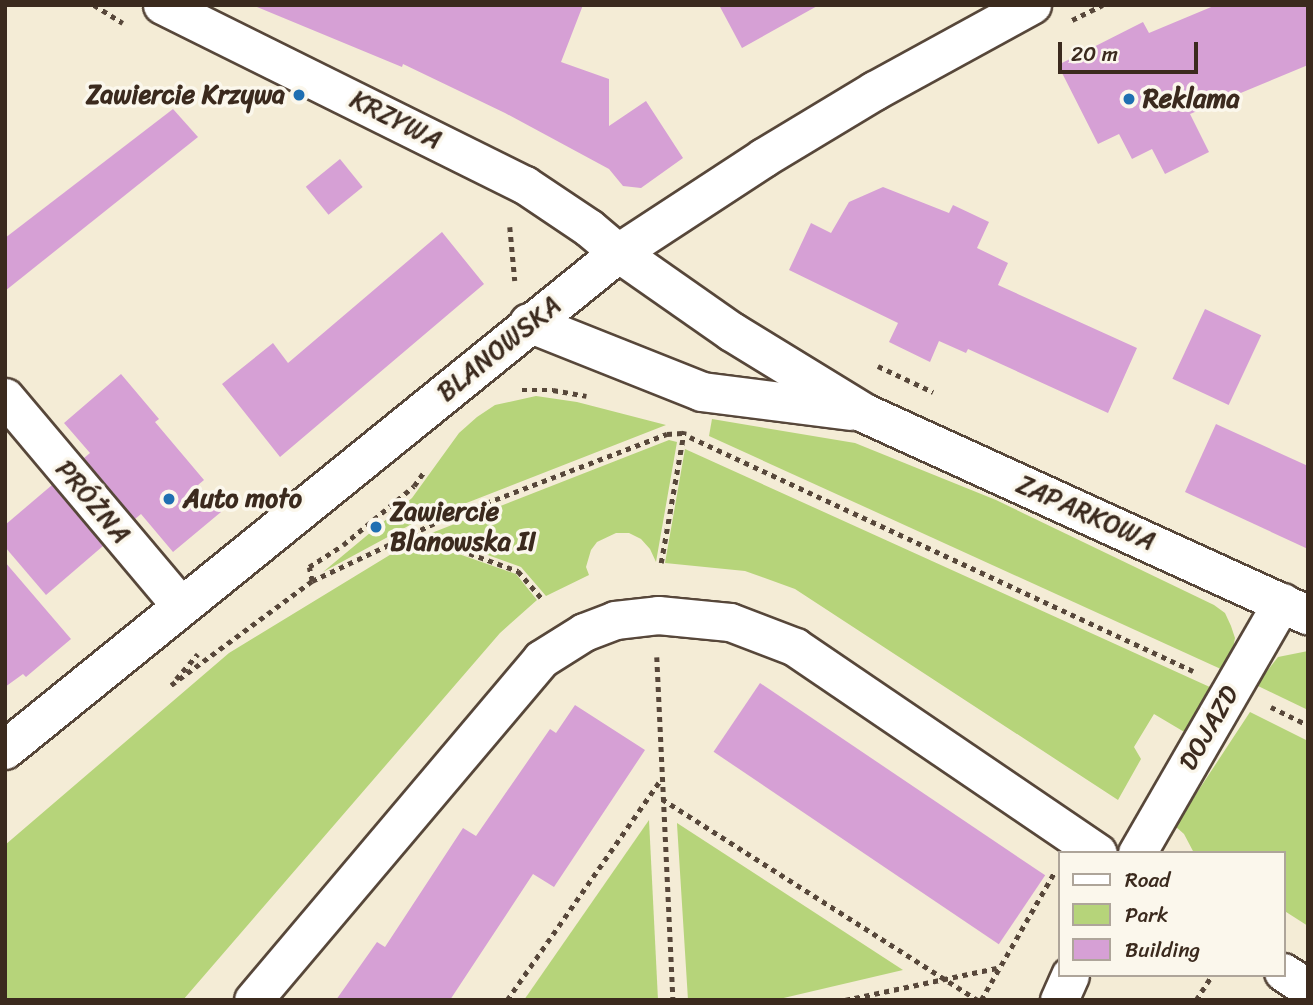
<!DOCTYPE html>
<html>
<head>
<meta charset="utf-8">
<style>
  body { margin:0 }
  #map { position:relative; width:1313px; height:1005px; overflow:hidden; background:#f4ecd6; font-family:Sriracha,sans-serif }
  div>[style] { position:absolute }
  .green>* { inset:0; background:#b6d47a }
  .building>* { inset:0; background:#d6a0d5; transform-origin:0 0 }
  .path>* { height:4.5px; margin-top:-2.25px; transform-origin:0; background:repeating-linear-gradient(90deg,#57473a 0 5px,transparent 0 10px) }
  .roads { filter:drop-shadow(2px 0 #57473a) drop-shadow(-2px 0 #57473a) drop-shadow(0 2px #57473a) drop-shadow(0 -2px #57473a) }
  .minor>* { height:37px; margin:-18.5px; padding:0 18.5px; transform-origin:18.5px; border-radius:18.5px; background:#fff }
  .tertiary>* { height:38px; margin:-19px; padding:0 19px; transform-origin:19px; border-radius:19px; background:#fff }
  .dots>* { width:19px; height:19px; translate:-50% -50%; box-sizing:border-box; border:4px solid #fbf7ec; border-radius:50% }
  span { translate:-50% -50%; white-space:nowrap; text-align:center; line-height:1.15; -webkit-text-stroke:7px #fbf7ec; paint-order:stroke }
  .poi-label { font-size:26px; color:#3b2a1e; font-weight:700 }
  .right { translate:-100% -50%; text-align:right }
  .left { translate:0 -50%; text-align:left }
  .street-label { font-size:26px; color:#3b2a1e }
  .frame { position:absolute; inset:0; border:7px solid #3b2a1e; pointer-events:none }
  .legend { position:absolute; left:1058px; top:851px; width:228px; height:126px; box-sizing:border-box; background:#fbf7ec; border:2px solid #aea59a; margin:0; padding:9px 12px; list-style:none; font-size:21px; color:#3b2a1e }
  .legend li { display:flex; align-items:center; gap:14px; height:35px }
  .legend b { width:35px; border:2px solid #aea59a }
  .scale { position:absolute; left:1058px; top:42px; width:140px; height:32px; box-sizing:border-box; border:4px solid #3b2a1e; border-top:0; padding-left:9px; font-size:21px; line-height:24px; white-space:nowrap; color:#3b2a1e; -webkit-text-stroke:5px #fbf7ec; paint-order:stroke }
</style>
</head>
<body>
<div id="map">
  <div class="green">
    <i style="clip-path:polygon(536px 396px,577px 402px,666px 425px,410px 525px,323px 572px,412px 498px,459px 433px,477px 417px,495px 405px)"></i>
    <i style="clip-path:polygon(712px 419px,855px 443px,996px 500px,1214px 605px,1225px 613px,1231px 626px,1235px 638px,1232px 654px,1223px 670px,709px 436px)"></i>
    <i style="clip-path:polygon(669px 440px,677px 442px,656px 562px,650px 549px,641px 539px,629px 533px,616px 533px,597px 542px,591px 550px,586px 567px,589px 575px,546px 596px,521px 567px,429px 534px)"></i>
    <i style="clip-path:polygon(685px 449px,1212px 688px,1186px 733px,1154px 714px,1134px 747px,1141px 759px,1118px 800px,795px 589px,745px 571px,665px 563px)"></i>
    <i style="clip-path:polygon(416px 539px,516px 574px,537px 600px,500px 633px,183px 1000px,5px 1000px,5px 845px,229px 653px)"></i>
    <i style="clip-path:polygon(1308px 651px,1308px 710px,1256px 685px,1278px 657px)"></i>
    <i style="clip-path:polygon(1250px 712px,1308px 741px,1308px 926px,1283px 910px,1283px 853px,1194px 853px,1184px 834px,1175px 826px)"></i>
    <i style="clip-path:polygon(649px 820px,658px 1000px,524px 1000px)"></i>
    <i style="clip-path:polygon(677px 824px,677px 823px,903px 970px,775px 1000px,688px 1000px)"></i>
  </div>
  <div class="building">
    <i style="clip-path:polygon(252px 5px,583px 5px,561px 62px,609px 79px,609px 126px,646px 101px,683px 158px,641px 188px,623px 186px,609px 169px,505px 113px,403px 64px,402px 67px)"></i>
    <i style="clip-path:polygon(719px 5px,819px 5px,742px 48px)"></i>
    <i style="clip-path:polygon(1216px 5px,1308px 5px,1308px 65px,1190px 114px,1209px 152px,1165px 174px,1152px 149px,1132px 159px,1119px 134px,1098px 144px,1058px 65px,1143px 22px,1149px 33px)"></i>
    <i style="clip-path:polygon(173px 109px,198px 137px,5px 291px,5px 238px)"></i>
    <i style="left:340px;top:159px;width:36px;height:44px;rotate:51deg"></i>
    <i style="clip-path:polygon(883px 187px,949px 213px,953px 205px,989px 222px,977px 248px,1008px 263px,998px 285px,1137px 348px,1108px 413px,968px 349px,966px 353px,939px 341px,930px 362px,889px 342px,898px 323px,789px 270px,811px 223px,831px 233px,849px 202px)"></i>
    <i style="clip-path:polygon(442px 232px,484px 284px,280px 457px,222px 384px,273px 343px,288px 363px)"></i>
    <i style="left:1205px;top:309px;width:62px;height:77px;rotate:25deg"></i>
    <i style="clip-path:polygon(121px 374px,159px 419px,155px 422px,204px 480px,198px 485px,221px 512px,173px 552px,141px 514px,135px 519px,84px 458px,90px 453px,64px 423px)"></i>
    <i style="clip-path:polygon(1216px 424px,1308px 466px,1308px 549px,1185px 492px)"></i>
    <i style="clip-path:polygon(52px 485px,103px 546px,46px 595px,5px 547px,5px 525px)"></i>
    <i style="clip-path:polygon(5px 562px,71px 639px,26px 677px,23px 674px,5px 687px)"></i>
    <i style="left:760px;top:683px;width:344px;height:83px;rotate:34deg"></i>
    <i style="clip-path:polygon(575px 705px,645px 750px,554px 887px,533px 874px,450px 1000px,336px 1000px,377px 942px,385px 947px,463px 828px,476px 836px,550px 729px,556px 733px)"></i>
  </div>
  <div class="path">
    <i style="left:94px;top:5px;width:34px;rotate:32deg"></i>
    <i style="left:1072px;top:20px;width:34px;rotate:-26deg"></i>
    <i style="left:510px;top:227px;width:54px;rotate:84.7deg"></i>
    <i style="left:878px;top:366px;width:61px;rotate:25.3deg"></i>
    <i style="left:522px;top:390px;width:31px"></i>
    <i style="left:553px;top:390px;width:34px;rotate:10deg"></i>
    <i style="left:690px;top:437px;width:555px;rotate:24.95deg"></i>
    <i style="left:413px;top:533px;width:112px;rotate:19.9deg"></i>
    <i style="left:518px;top:571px;width:37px;rotate:49deg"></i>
    <i style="left:661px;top:563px;width:134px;rotate:-80.1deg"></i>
    <i style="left:312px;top:581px;width:14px;rotate:-102deg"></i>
    <i style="left:309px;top:567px;width:40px;rotate:-32.9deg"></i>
    <i style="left:343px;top:545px;width:92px;rotate:-39.7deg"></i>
    <i style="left:414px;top:486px;width:19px;rotate:-55deg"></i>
    <i style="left:657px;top:657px;width:343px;rotate:87.3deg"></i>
    <i style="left:176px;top:679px;width:33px;rotate:-49deg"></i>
    <i style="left:171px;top:685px;width:175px;rotate:-36.4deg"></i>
    <i style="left:312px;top:581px;width:140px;rotate:-25.3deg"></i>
    <i style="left:439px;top:521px;width:244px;rotate:-20.9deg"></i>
    <i style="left:667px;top:434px;width:15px;rotate:-4deg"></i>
    <i style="left:1271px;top:707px;width:41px;rotate:25.9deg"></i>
    <i style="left:662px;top:799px;width:374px;rotate:32.5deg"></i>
    <i style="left:507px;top:1000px;width:269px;rotate:-55.1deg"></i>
    <i style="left:845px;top:1000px;width:155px;rotate:-11.9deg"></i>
    <i style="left:981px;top:1000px;width:146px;rotate:-60.1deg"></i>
    <i style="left:1196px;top:1000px;width:30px;rotate:-57deg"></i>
  </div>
  <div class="roads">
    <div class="minor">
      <i style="left:162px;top:5px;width:405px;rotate:26.4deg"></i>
      <i style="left:525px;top:185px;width:77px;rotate:33.9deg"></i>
      <i style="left:589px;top:228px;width:39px;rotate:40deg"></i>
      <i style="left:5px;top:397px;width:273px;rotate:49.9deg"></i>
      <i style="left:1137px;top:853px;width:290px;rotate:-60deg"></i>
      <i style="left:1283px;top:972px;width:30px;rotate:33deg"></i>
      <i style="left:253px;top:1000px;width:446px;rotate:-49.8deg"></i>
      <i style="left:541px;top:659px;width:51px;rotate:-32.1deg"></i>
      <i style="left:584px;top:632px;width:33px;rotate:-21deg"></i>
      <i style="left:615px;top:620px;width:43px;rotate:-6.6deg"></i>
      <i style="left:658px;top:615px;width:72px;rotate:5.6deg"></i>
      <i style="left:730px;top:622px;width:70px;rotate:21deg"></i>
      <i style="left:795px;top:647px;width:366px;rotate:34.2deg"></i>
      <i style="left:1059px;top:1000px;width:27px;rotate:-66deg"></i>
    </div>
    <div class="tertiary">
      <i style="left:619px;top:253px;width:138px;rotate:35deg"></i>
      <i style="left:732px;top:332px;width:155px;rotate:31.5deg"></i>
      <i style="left:864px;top:413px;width:488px;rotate:24.5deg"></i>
      <i style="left:529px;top:323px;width:186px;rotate:21.7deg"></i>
      <i style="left:702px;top:392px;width:151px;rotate:7.2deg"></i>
      <i style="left:5px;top:750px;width:790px;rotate:-38.99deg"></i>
      <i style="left:619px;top:253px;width:173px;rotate:-33.2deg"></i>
      <i style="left:764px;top:158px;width:130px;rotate:-31.1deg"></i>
      <i style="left:875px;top:91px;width:179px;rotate:-28.7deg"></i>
    </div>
  </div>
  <div class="dots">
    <i style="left:299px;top:95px;background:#1f6fb2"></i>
    <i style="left:1129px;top:99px;background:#1f6fb2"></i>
    <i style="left:169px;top:499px;background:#1f6fb2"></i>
    <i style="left:376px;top:527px;background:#1f6fb2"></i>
  </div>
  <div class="poi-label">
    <span class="right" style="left:285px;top:95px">Zawiercie Krzywa</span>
    <span class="left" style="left:1143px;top:99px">Reklama</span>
    <span class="left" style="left:183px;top:499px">Auto moto</span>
    <span class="left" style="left:390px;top:527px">Zawiercie<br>Blanowska II</span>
  </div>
  <div class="street-label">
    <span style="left:396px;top:120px;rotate:27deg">KRZYWA</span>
    <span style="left:499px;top:349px;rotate:-39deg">BLANOWSKA</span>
    <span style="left:93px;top:502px;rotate:50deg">PRÓŻNA</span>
    <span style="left:1086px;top:513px;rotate:24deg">ZAPARKOWA</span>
    <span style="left:1209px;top:728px;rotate:-60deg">DOJAZD</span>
  </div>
  <div class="frame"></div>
  <ul class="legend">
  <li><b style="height:9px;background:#fff"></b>Road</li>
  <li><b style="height:19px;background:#b6d47a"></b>Park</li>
  <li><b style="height:19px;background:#d6a0d5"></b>Building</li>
  </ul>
  <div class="scale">20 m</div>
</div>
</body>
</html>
